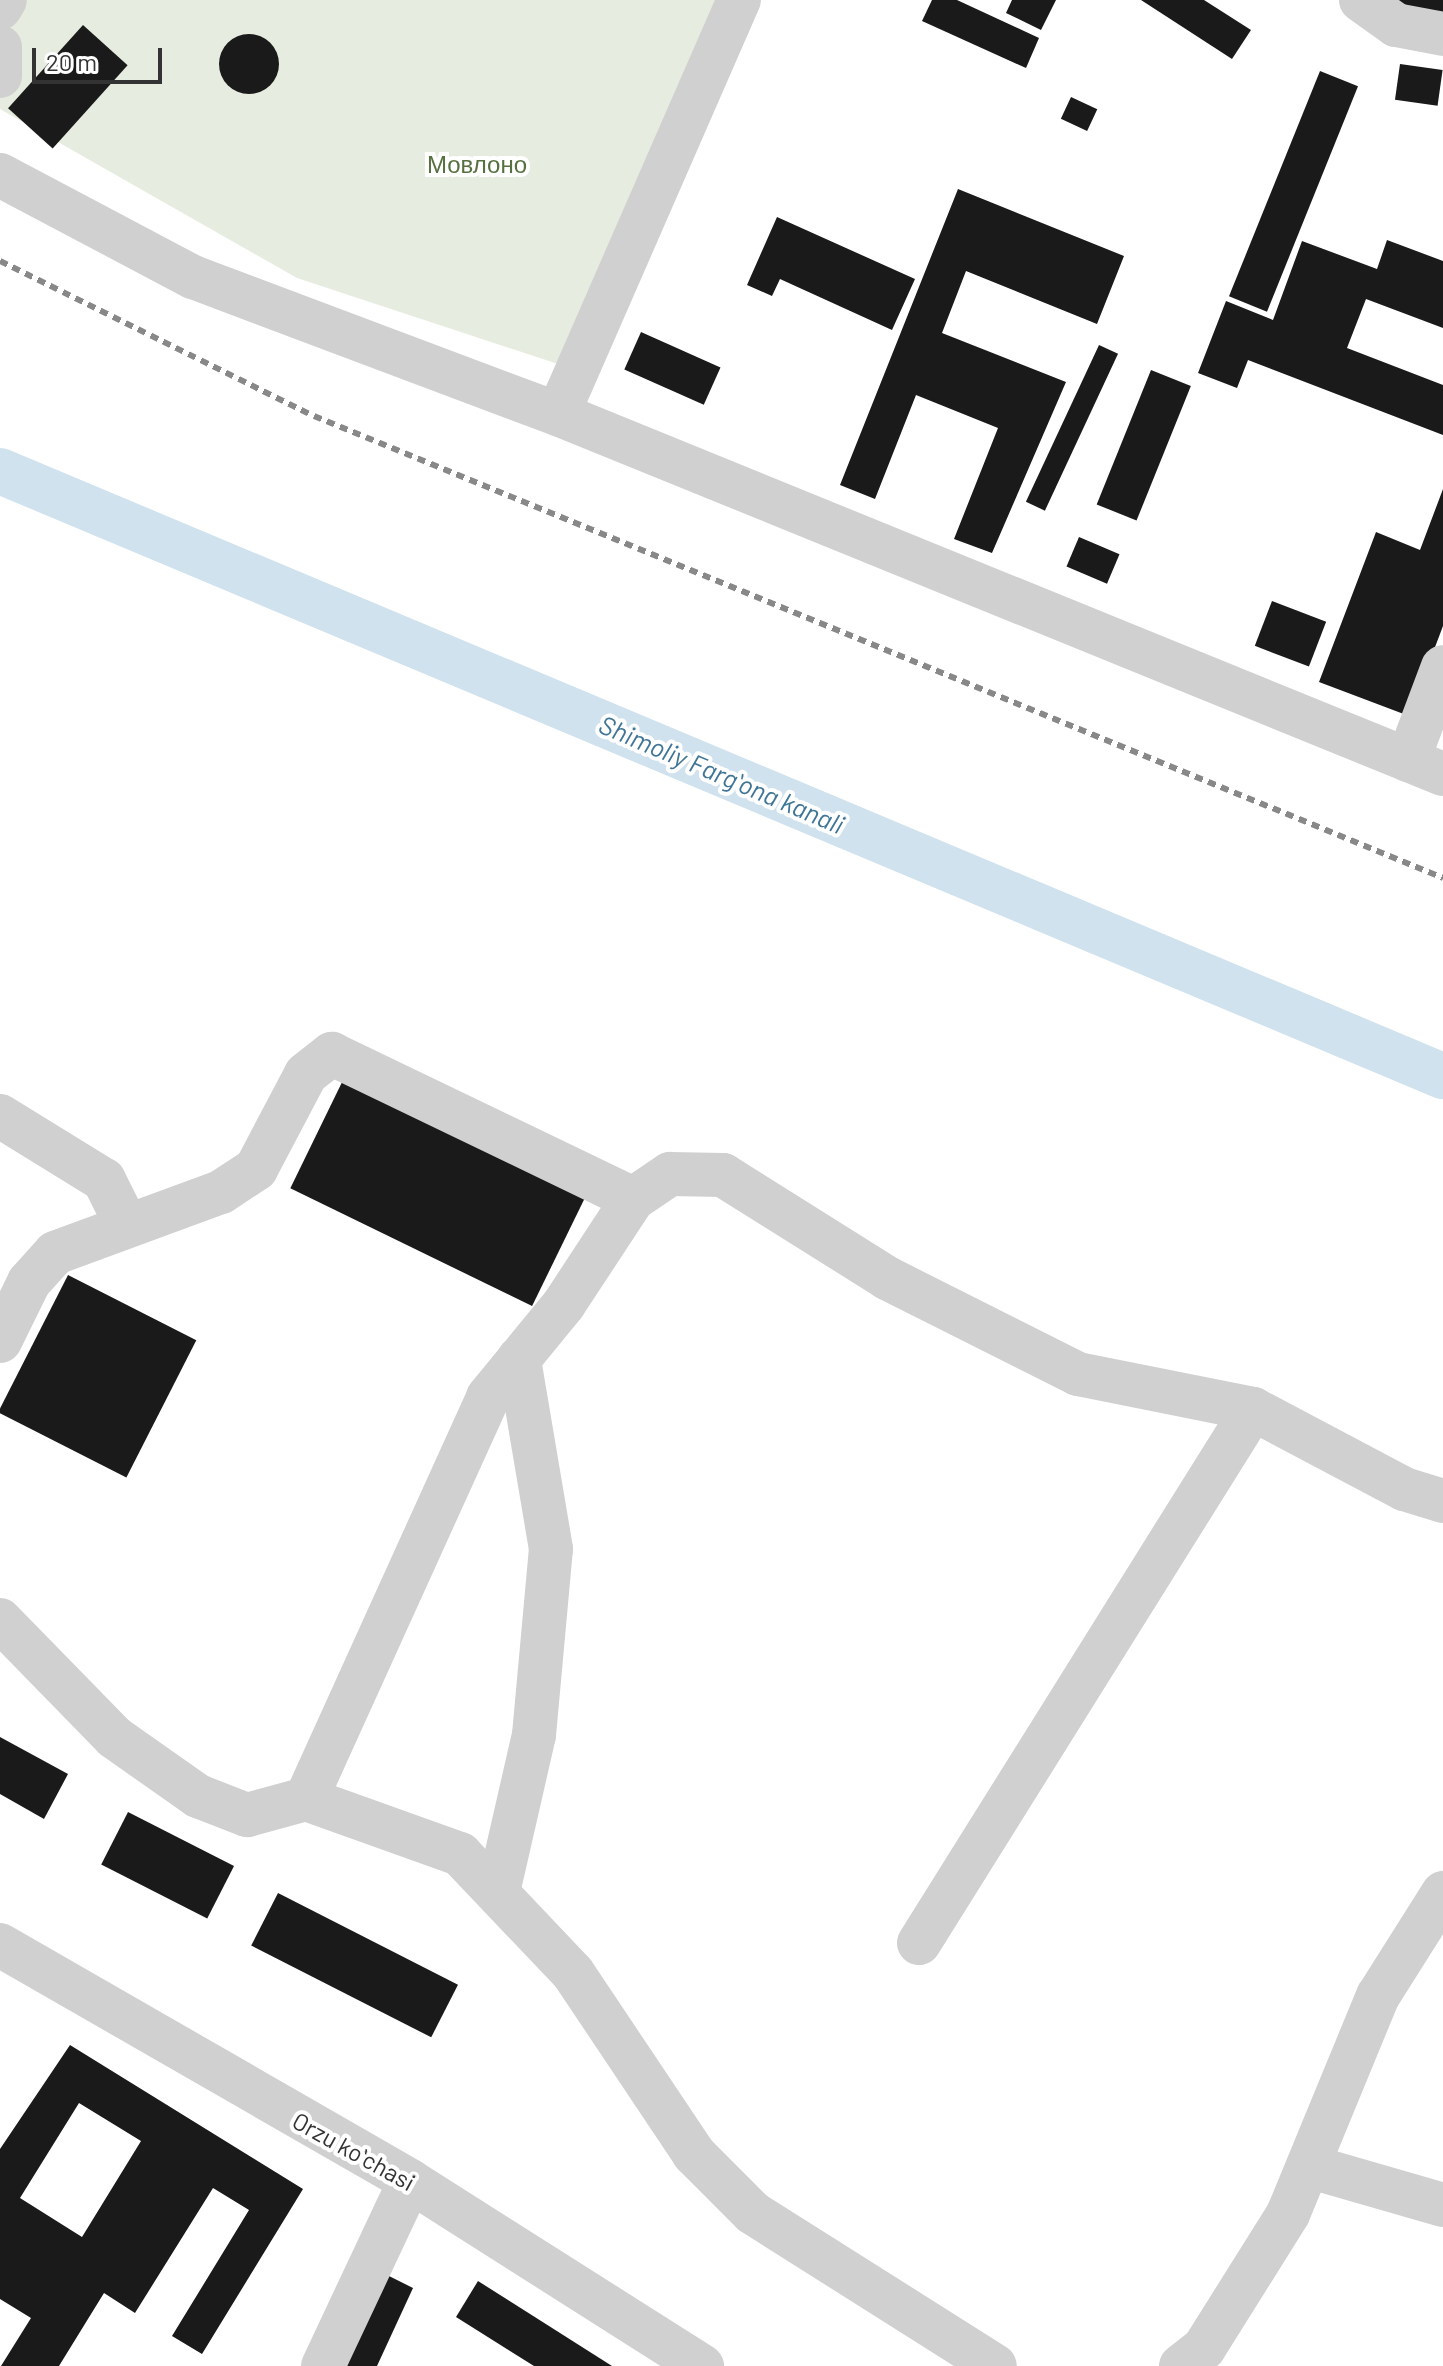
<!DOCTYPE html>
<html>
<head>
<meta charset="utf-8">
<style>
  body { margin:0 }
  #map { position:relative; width:1443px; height:2366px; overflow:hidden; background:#fff; font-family:Barlow,sans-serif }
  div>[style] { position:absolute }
  .green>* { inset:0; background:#e6ecdf }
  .canal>* { height:46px; margin:-23px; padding:0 23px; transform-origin:23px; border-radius:23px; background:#cfe2ee }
  .building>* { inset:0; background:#1a1a1a; transform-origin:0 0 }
  .round { border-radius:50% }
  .minor>* { height:44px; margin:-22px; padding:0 22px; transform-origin:22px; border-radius:22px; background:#d0d0d0 }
  .rail>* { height:6px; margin-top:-3px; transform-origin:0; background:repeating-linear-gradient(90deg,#888 0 8px,transparent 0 14px) }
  span { translate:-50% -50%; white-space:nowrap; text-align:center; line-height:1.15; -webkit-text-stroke:8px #fff; paint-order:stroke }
  .park-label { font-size:24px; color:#56703f }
  .street-label { font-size:24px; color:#333 }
  .water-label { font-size:26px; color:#3f7597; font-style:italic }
  .scale { position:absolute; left:32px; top:48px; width:130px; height:36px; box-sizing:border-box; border:4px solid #333; border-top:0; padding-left:10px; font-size:24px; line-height:28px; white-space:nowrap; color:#333; -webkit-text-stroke:6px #fff; paint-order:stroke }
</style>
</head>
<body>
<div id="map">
  <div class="green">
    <i style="clip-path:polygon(0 0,731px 0,567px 367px,297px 278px,0 109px)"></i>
  </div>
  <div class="canal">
    <i style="left:0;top:471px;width:1565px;rotate:22.75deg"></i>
  </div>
  <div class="building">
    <i style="clip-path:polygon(932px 0,957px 0,1039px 38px,1026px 68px,922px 21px)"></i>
    <i style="clip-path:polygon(1012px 0,1056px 0,1041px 30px,1006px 13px)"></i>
    <i style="clip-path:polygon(1141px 0,1204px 0,1251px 30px,1232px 59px)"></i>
    <i style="clip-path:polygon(1380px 0,1443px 0,1443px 20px)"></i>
    <i style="left:83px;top:25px;width:60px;height:112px;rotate:42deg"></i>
    <i class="round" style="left:219px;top:34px;width:60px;height:60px"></i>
    <i style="left:1400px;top:64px;width:43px;height:36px;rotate:8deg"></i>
    <i style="left:1320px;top:71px;width:41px;height:243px;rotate:22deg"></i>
    <i style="left:1071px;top:97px;width:29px;height:24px;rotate:25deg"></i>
    <i style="clip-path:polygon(958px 189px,1124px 256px,1097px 324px,966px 271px,942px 333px,1066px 382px,992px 553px,954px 539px,998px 428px,916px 395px,875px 499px,840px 485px)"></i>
    <i style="clip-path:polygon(777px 217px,915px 279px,892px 330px,780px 279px,772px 296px,747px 285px)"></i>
    <i style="clip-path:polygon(1387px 240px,1443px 261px,1443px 328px,1366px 299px,1347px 348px,1443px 385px,1443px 435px,1248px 360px,1237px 388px,1198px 373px,1226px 301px,1273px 320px,1302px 241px,1377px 269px)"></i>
    <i style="left:641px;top:332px;width:87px;height:41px;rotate:24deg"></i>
    <i style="left:1099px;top:345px;width:21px;height:173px;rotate:25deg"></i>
    <i style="left:1151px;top:370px;width:43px;height:145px;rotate:22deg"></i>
    <i style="clip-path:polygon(1443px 489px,1443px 626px,1409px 716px,1319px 682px,1376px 532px,1420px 550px)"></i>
    <i style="left:1079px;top:537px;width:44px;height:32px;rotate:23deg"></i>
    <i style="left:1272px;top:601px;width:58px;height:48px;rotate:21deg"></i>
    <i style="left:346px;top:1074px;width:269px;height:127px;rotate:26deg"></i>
    <i style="left:68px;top:1275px;width:144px;height:154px;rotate:27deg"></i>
    <i style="clip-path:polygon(0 1737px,68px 1774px,44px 1819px,0 1794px)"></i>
    <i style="left:128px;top:1812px;width:119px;height:59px;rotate:27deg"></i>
    <i style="left:278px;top:1893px;width:202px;height:59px;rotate:27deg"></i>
    <i style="clip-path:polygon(evenodd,70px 2045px,303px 2189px,202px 2354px,172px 2336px,249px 2210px,213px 2188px,135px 2313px,104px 2293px,59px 2366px,1px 2366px,31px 2318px,0 2299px,0 2149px,70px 2045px,79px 2103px,141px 2141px,82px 2237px,20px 2198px,79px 2103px)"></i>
    <i style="clip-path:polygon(379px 2271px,413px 2288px,377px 2366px,333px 2366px)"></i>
    <i style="clip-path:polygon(478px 2281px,612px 2366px,534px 2366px,456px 2317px)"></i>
  </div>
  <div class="minor">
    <i style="left:1361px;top:0;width:43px;rotate:35.5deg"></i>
    <i style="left:1396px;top:25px;width:48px;rotate:10.8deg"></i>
    <i style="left:0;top:8px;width:9px;rotate:-58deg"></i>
    <i style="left:0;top:47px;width:29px;rotate:90deg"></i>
    <i style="left:0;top:175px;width:218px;rotate:27.9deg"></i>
    <i style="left:193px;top:277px;width:390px;rotate:20.6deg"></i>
    <i style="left:558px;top:414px;width:955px;rotate:22.14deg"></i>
    <i style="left:558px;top:414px;width:452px;rotate:-66.4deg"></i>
    <i style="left:1408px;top:760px;width:99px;rotate:-69.4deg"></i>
    <i style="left:0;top:1116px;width:122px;rotate:31.6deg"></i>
    <i style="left:104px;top:1180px;width:49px;rotate:63.4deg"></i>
    <i style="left:0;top:1341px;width:66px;rotate:-63.8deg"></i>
    <i style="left:29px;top:1282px;width:39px;rotate:-48deg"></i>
    <i style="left:55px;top:1253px;width:177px;rotate:-20.2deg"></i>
    <i style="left:221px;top:1192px;width:42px;rotate:-33.3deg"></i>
    <i style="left:256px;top:1169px;width:107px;rotate:-62.2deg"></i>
    <i style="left:306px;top:1074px;width:33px;rotate:-38deg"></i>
    <i style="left:332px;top:1054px;width:334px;rotate:25.7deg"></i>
    <i style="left:0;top:1620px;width:163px;rotate:45.7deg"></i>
    <i style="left:114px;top:1737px;width:103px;rotate:35.1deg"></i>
    <i style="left:198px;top:1796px;width:53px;rotate:21.2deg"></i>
    <i style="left:247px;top:1815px;width:61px;rotate:-15.2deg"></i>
    <i style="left:306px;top:1799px;width:164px;rotate:19.7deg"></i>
    <i style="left:460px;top:1854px;width:164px;rotate:46.5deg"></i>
    <i style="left:573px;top:1973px;width:218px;rotate:56.2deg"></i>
    <i style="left:694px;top:2154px;width:83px;rotate:45deg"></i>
    <i style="left:753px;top:2213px;width:286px;rotate:32.3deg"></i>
    <i style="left:306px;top:1799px;width:441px;rotate:-65.6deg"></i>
    <i style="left:488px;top:1397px;width:120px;rotate:-50.7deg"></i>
    <i style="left:564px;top:1304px;width:126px;rotate:-56.7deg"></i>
    <i style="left:633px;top:1199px;width:45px;rotate:-34deg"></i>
    <i style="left:670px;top:1174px;width:53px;rotate:1.1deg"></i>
    <i style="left:723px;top:1175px;width:194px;rotate:32.1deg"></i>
    <i style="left:887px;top:1278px;width:214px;rotate:26.7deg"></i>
    <i style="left:1078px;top:1374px;width:178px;rotate:11.3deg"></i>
    <i style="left:1253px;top:1409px;width:171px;rotate:27.9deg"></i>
    <i style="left:1404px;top:1489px;width:41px;rotate:17.1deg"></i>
    <i style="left:498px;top:1892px;width:161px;rotate:-77.1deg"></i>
    <i style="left:534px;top:1735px;width:187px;rotate:-84.8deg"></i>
    <i style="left:551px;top:1549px;width:193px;rotate:-99.6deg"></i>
    <i style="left:919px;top:1943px;width:630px;rotate:-57.98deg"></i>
    <i style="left:0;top:1945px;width:473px;rotate:29.9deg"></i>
    <i style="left:410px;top:2181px;width:346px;rotate:32.4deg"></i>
    <i style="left:1308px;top:2166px;width:141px;rotate:16.1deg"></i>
    <i style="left:323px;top:2366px;width:204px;rotate:-64.8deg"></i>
    <i style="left:1181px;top:2366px;width:29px;rotate:-38deg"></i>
    <i style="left:1204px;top:2348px;width:158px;rotate:-57.9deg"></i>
    <i style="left:1288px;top:2214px;width:236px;rotate:-67.6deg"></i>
    <i style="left:1378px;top:1996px;width:122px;rotate:-57.7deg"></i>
  </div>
  <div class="rail">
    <i style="left:0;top:261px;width:350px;rotate:26.3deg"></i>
    <i style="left:314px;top:416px;width:1220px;rotate:22.25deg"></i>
  </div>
  <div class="park-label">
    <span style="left:477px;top:164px">Мовлоно</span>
  </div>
  <div class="street-label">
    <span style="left:354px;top:2151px;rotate:29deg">Orzu koʻchasi</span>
  </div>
  <div class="water-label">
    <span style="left:722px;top:774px;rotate:23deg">Shimoliy Fargʻona kanali</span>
  </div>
  <div class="scale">20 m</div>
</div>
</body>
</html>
